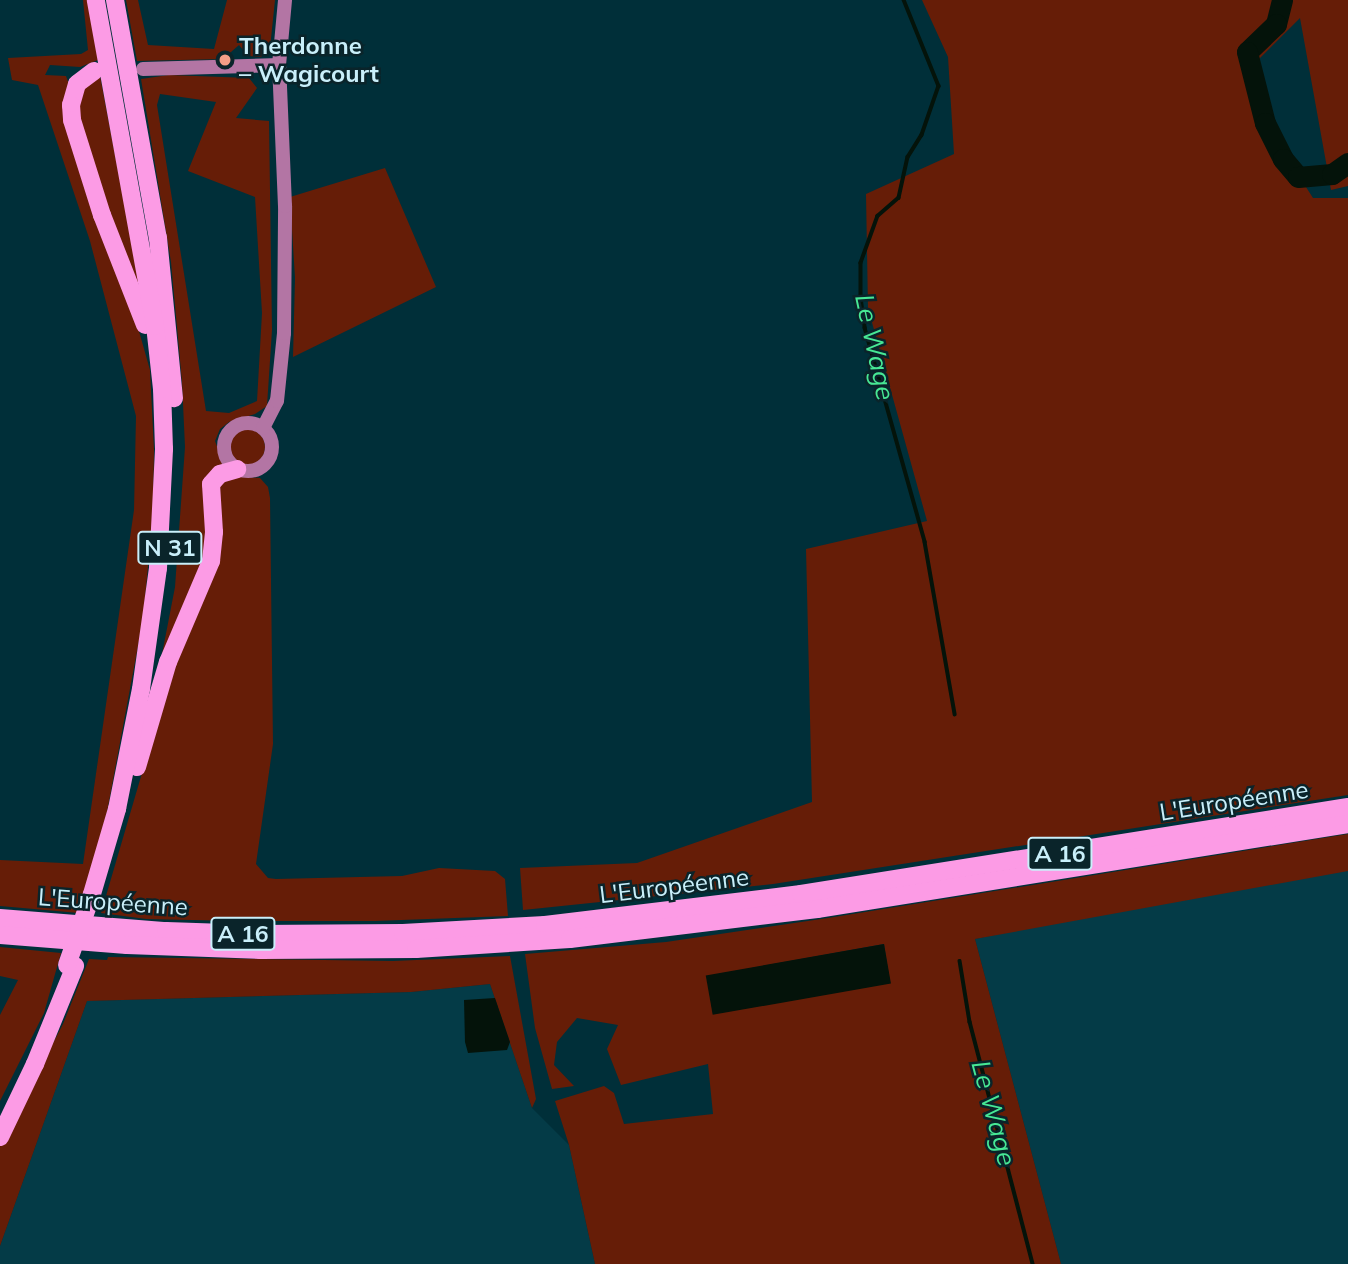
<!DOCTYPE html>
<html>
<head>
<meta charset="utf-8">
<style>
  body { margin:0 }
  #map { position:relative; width:1348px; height:1264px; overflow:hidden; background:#002f39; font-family:Mulish,sans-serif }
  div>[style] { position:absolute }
  .built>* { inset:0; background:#043b47 }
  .green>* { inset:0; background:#661d07 }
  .round { border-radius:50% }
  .water>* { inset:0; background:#04130a; transform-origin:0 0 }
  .stream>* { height:3.5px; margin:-1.75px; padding:0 1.75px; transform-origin:1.75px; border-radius:1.75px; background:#04130a }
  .river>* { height:21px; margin:-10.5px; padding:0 10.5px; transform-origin:10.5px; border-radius:10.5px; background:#04130a }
  .secondary>* { height:14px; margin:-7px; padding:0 7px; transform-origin:7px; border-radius:7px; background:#b375a4 }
  .secondary>.ring { margin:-7px; padding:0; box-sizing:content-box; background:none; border:14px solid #b375a4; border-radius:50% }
  .highway>* { height:18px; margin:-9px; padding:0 9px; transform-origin:9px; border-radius:9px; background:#fc9be5 }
  .highway-bridge>* { height:18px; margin:-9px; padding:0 9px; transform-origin:9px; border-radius:9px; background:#fc9be5 }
  .dots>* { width:19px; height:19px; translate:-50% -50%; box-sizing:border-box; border:4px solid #0a242a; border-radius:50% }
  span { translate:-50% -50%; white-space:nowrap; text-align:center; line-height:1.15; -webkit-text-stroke:5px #0a242a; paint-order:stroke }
  .shield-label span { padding:2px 5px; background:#0a242a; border:2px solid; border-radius:5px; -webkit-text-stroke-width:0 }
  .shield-label { font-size:23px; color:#c9effa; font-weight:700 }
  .poi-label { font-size:24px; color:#c9effa; font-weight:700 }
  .left { translate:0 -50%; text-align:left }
  .street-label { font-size:24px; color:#c9effa }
  .water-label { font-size:26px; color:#47e895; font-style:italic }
</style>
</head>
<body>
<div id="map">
  <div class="built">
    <i style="clip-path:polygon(1348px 864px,1348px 1264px,1061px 1264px,975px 939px)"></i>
    <i style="clip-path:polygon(490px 984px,532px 1108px,569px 1145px,595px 1264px,0 1264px,0 1246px,87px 1001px,411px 992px)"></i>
  </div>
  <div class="green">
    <i style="clip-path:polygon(83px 0,89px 0,98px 60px,80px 67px,50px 65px,45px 75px,66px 76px,70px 87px,150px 370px,154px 450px,153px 514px,143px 619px,107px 812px,79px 913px,0 906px,0 860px,83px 864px,134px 510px,136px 416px,90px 241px,38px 85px,12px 80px,8px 58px,81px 54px,88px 50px)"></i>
    <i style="clip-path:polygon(126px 0,138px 0,148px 45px,214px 49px,227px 0,275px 0,270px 48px,261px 57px,248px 56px,239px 45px,223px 59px,137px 61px)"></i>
    <i style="clip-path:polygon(922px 0,1348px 0,1348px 186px,1331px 190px,1300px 18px,1252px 66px,1265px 123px,1313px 198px,1348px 198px,1348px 795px,773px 884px,523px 910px,520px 868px,637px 863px,812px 802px,806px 549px,927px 521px,868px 308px,866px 194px,954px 154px,948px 57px)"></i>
    <i style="clip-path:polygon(evenodd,169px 75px,249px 78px,257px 88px,236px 118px,269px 121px,272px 330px,267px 406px,255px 414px,229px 422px,220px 429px,215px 441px,224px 465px,207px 555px,158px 675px,175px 587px,185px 447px,182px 382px,171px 262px,141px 79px,169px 75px,160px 94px,216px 102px,188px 171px,255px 197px,262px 313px,257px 401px,229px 413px,206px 411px,157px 105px,160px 94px)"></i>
    <i style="clip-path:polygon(100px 76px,123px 197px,142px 285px,136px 282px,115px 236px,78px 114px,85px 82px)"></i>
    <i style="clip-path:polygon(385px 168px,436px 287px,293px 357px,295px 278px,290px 197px)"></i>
    <i class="round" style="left:229px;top:429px;width:36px;height:36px"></i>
    <i style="clip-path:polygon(234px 476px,260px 478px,268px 487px,270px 498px,273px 744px,256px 864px,268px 878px,276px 879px,402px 876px,439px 868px,495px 871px,505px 879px,508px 916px,375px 921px,238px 921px,146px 919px,101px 913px,166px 691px,203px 592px,219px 484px)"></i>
    <i style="clip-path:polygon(evenodd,1348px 834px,1348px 871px,975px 939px,1061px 1264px,595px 1264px,569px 1145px,555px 1101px,604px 1086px,614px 1093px,624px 1124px,713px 1114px,708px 1064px,621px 1085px,607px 1049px,618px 1025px,577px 1018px,557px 1042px,554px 1065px,574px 1086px,552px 1089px,535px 1028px,525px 954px,666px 942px,828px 918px,1348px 834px,884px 944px,890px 983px,713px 1014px,707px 976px,884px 944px)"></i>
    <i style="clip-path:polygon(0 947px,61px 953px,44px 1013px,0 1101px,0 1015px,18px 980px,0 976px)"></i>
    <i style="clip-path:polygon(510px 956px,536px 1099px,532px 1108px,490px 984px,411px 992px,87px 1001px,0 1246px,0 1144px,63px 1024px,89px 959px,107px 960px,108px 957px,393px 961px)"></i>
  </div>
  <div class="water">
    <i style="left:884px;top:944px;width:40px;height:181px;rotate:80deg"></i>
    <i style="clip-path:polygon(495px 998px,510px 1042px,507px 1050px,468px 1053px,465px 1042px,464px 1000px)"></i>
  </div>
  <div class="stream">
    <i style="left:904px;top:0;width:93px;rotate:67.9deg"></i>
    <i style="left:939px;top:86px;width:52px;rotate:109.1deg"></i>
    <i style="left:922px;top:135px;width:26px;rotate:122deg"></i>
    <i style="left:908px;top:157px;width:42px;rotate:102.4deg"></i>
    <i style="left:899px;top:198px;width:28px;rotate:139deg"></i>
    <i style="left:878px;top:216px;width:50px;rotate:109.9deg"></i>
    <i style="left:861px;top:263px;width:35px;rotate:90deg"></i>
    <i style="left:861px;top:298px;width:30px;rotate:82deg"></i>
    <i style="left:865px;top:328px;width:222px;rotate:74.3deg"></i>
    <i style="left:925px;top:542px;width:175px;rotate:80.1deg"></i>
    <i style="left:960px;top:961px;width:62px;rotate:80.7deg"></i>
    <i style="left:970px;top:1022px;width:250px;rotate:75.4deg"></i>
  </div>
  <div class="river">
    <i style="left:1282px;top:0;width:25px;rotate:104deg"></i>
    <i style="left:1276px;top:24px;width:40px;rotate:136deg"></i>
    <i style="left:1247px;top:52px;width:73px;rotate:75.8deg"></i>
    <i style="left:1265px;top:123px;width:40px;rotate:63.4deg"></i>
    <i style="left:1283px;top:159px;width:23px;rotate:50deg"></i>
    <i style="left:1298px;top:177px;width:34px;rotate:-5deg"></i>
    <i style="left:1332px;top:174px;width:19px;rotate:-35deg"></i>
  </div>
  <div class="secondary">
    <i style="left:143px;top:69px;width:136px;rotate:-1.7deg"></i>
    <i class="ring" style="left:224px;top:423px;width:34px;height:34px"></i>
    <i style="left:263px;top:428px;width:30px;rotate:-63deg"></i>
    <i style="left:277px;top:401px;width:68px;rotate:-84.1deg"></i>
    <i style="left:284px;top:333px;width:127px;rotate:-89.5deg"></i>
    <i style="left:285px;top:206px;width:141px;rotate:-92.4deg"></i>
    <i style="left:279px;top:65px;width:65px;rotate:-84.7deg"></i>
  </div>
  <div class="highway">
    <i style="left:115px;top:0;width:242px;rotate:79.8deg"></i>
    <i style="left:158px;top:238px;width:161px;rotate:84.3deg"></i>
    <i style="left:94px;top:71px;width:21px;rotate:143deg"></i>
    <i style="left:77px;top:84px;width:22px;rotate:106deg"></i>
    <i style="left:71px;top:105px;width:15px;rotate:86deg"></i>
    <i style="left:72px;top:120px;width:100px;rotate:72.5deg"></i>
    <i style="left:102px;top:215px;width:118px;rotate:68.6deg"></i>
    <i style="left:137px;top:767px;width:109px;rotate:-73.6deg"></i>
    <i style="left:168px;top:662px;width:110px;rotate:-66.9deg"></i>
    <i style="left:211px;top:561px;width:29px;rotate:-84deg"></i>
    <i style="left:214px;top:532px;width:48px;rotate:-93.6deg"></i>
    <i style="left:211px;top:484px;width:13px;rotate:-48deg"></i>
    <i style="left:220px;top:474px;width:18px;rotate:-16deg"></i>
    <i style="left:92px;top:894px;width:89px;rotate:-73.6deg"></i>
    <i style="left:117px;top:809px;width:122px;rotate:-78.7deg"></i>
    <i style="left:141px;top:689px;width:122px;rotate:-82deg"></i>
    <i style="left:158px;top:568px;width:119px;rotate:-87.1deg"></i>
    <i style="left:164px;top:449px;width:60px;rotate:-91.9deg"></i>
    <i style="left:162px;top:389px;width:63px;rotate:-96.3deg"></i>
    <i style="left:155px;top:326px;width:331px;rotate:-100.3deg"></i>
    <i style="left:0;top:918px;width:167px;rotate:4.5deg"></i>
    <i style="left:166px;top:931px;width:91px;rotate:1.9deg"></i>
    <i style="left:257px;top:934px;width:146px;rotate:-0.4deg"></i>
    <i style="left:403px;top:933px;width:142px;rotate:-3.2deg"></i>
    <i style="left:545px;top:925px;width:258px;rotate:-6.9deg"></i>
    <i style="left:801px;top:894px;width:554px;rotate:-9.04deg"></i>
    <i style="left:0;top:935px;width:127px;rotate:4.5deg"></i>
    <i style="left:127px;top:945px;width:134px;rotate:2.1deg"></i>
    <i style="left:261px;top:950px;width:155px;rotate:-0.4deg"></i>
    <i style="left:416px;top:949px;width:154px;rotate:-3.7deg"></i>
    <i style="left:570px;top:939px;width:249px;rotate:-6.9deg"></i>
    <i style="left:817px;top:909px;width:538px;rotate:-9.09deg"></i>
    <i style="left:0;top:1137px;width:81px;rotate:-64.4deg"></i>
    <i style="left:35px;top:1064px;width:106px;rotate:-67.8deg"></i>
  </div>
  <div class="highway-bridge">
    <i style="left:67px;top:965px;width:75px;rotate:-70.6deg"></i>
  </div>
  <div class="dots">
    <i style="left:225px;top:60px;background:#f49e87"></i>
  </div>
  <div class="shield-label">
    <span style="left:170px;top:548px">N 31</span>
    <span style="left:1060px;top:854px">A 16</span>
    <span style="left:243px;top:934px">A 16</span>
  </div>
  <div class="poi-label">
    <span class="left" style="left:239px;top:60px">Therdonne<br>– Wagicourt</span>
  </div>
  <div class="street-label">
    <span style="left:1234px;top:801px;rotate:-9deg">L'Européenne</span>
    <span style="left:674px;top:886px;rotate:-7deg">L'Européenne</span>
    <span style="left:113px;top:902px;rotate:4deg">L'Européenne</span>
  </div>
  <div class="water-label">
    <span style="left:875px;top:347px;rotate:78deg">Le Wage</span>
    <span style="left:994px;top:1113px;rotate:75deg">Le Wage</span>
  </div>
</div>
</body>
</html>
